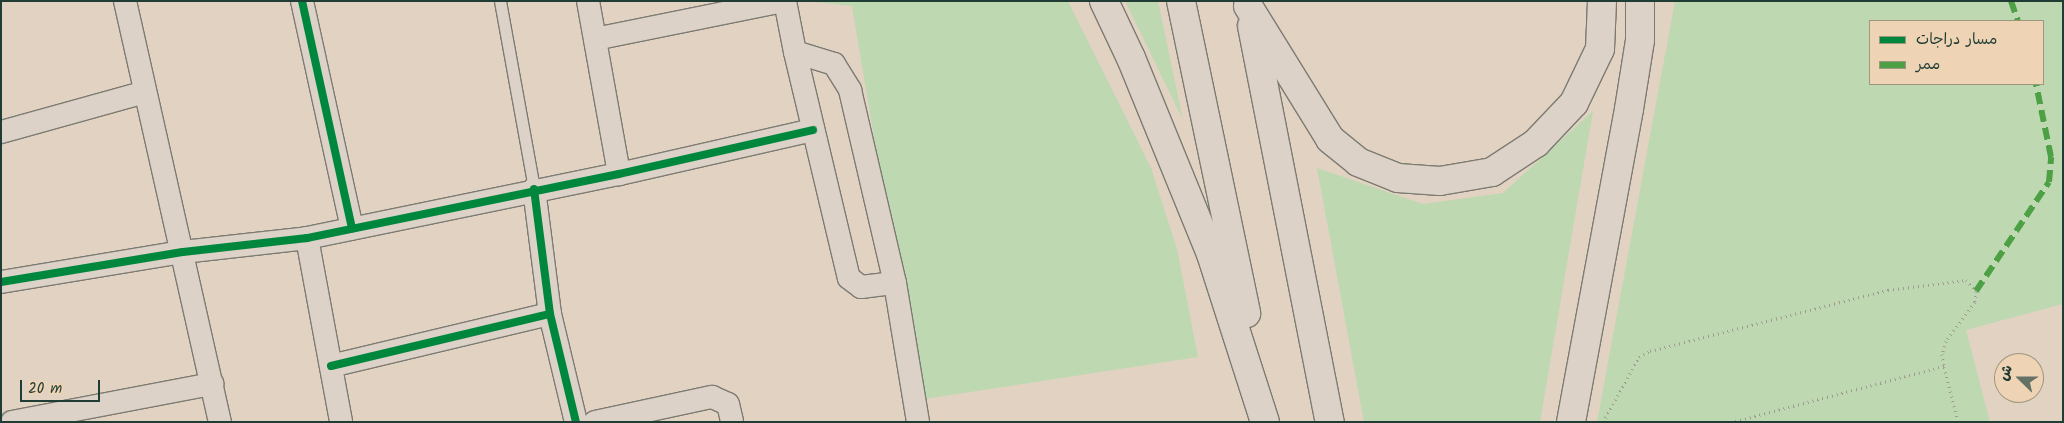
<!DOCTYPE html>
<html>
<head>
<meta charset="utf-8">
<style>
  body { margin:0 }
  #map { position:relative; width:2064px; height:423px; overflow:hidden; background:#e2d2c2; font-family:Kalam,"Playpen Sans Arabic",sans-serif }
  div>[style] { position:absolute }
  .green>* { inset:0; background:#bed8b2 }
  .path>* { height:3px; margin-top:-1.5px; transform-origin:0; background:repeating-linear-gradient(90deg,#9f9b92 0 1px,transparent 0 5px) }
  .roads { filter:drop-shadow(1px 0 #7c7b72) drop-shadow(-1px 0 #7c7b72) drop-shadow(0 1px #7c7b72) drop-shadow(0 -1px #7c7b72) }
  .lane>* { height:11px; margin:-5.5px; padding:0 5.5px; transform-origin:5.5px; border-radius:5.5px; background:#ddd2c7 }
  .street>* { height:22px; margin:-11px; padding:0 11px; transform-origin:11px; border-radius:11px; background:#ddd2c7 }
  .highway>* { height:28px; margin:-14px; padding:0 14px; transform-origin:14px; border-radius:14px; background:#ddd2c7 }
  .quiet>* { height:6px; margin-top:-3px; transform-origin:0; background:repeating-linear-gradient(90deg,#4da043 0 12px,transparent 0 18px) }
  .cycleway>* { height:8px; margin:-4px; padding:0 4px; transform-origin:4px; border-radius:4px; background:#00873e }
  span { translate:-50% -50%; white-space:nowrap; text-align:center; line-height:1.15; -webkit-text-stroke:5px #efd3b5; paint-order:stroke }
  .frame { position:absolute; inset:0; border:2px solid #1f3d34; pointer-events:none }
  .legend { position:absolute; left:1869px; top:20px; width:175px; height:65px; box-sizing:border-box; background:#efd3b5; border:1px solid #9c9781; margin:0; padding:6px 9px; list-style:none; font-size:15px; color:#1f3d34 }
  .legend li { display:flex; align-items:center; gap:10px; height:25px }
  .legend b { width:25px; border:1px solid #9c9781 }
  .north { position:absolute; left:1994px; top:353px; width:50px; height:50px; box-sizing:border-box; background:#efd3b5; border:1px solid #9c9781; border-radius:50%; rotate:292deg; font-size:14px; font-weight:700; line-height:20px; text-align:center; color:#1f3d34 }
  .north::after { content:''; display:block; margin:auto; width:18px; height:22px; background:#637166; clip-path:polygon(50% 0,100% 100%,50% 72%,0 100%) }
  .scale { position:absolute; left:20px; top:380px; width:80px; height:22px; box-sizing:border-box; border:2px solid #1f3d34; border-top:0; padding-left:6px; font-size:15px; line-height:18px; white-space:nowrap; color:#1f3d34; -webkit-text-stroke:4px #efd3b5; paint-order:stroke }
</style>
</head>
<body>
<div id="map">
  <div class="green">
    <i style="clip-path:polygon(805px 1px,1068px 1px,1151px 168px,1177px 249px,1198px 357px,918px 400px,852px 6px)"></i>
    <i style="clip-path:polygon(1125px 1px,1158px 1px,1183px 120px)"></i>
    <i style="clip-path:polygon(evenodd,1675px 1px,2063px 1px,2063px 304px,1966px 330px,1990px 422px,1597px 422px,1675px 1px,1870px 21px,2043px 21px,2043px 84px,1870px 84px,1870px 21px)"></i>
    <i style="clip-path:polygon(1593px 111px,1540px 422px,1364px 422px,1317px 168px,1423px 204px,1503px 193px)"></i>
  </div>
  <div class="path">
    <i style="left:1944px;top:367px;width:57px;rotate:75.7deg"></i>
    <i style="left:1603px;top:422px;width:74px;rotate:-61deg"></i>
    <i style="left:1639px;top:357px;width:13px;rotate:-29deg"></i>
    <i style="left:1650px;top:351px;width:246px;rotate:-14.4deg"></i>
    <i style="left:1888px;top:290px;width:79px;rotate:-7.3deg"></i>
    <i style="left:1966px;top:280px;width:15px;rotate:48deg"></i>
    <i style="left:1976px;top:291px;width:11px;rotate:95deg"></i>
    <i style="left:1975px;top:302px;width:49px;rotate:126.6deg"></i>
    <i style="left:1946px;top:341px;width:14px;rotate:107deg"></i>
    <i style="left:1942px;top:354px;width:12px;rotate:81deg"></i>
    <i style="left:1944px;top:366px;width:219px;rotate:165.2deg"></i>
  </div>
  <div class="roads">
    <div class="lane">
      <i style="left:500px;top:1px;width:191px;rotate:79.7deg"></i>
    </div>
    <div class="street">
      <i style="left:125px;top:1px;width:432px;rotate:77.3deg"></i>
      <i style="left:302px;top:1px;width:233px;rotate:77.6deg"></i>
      <i style="left:588px;top:1px;width:176px;rotate:79.8deg"></i>
      <i style="left:785px;top:1px;width:52px;rotate:78.9deg"></i>
      <i style="left:795px;top:52px;width:41px;rotate:17.1deg"></i>
      <i style="left:834px;top:64px;width:31px;rotate:58deg"></i>
      <i style="left:850px;top:90px;width:198px;rotate:76.9deg"></i>
      <i style="left:895px;top:283px;width:141px;rotate:80.6deg"></i>
      <i style="left:595px;top:39px;width:192px;rotate:-11.4deg"></i>
      <i style="left:795px;top:52px;width:232px;rotate:76.6deg"></i>
      <i style="left:849px;top:278px;width:15px;rotate:37deg"></i>
      <i style="left:861px;top:287px;width:34px;rotate:-7deg"></i>
      <i style="left:1px;top:132px;width:149px;rotate:-15.5deg"></i>
      <i style="left:534px;top:189px;width:126px;rotate:82.7deg"></i>
      <i style="left:550px;top:314px;width:111px;rotate:76.5deg"></i>
      <i style="left:307px;top:238px;width:187px;rotate:79.5deg"></i>
      <i style="left:1px;top:282px;width:184px;rotate:-9.4deg"></i>
      <i style="left:183px;top:252px;width:125px;rotate:-6.4deg"></i>
      <i style="left:307px;top:238px;width:318px;rotate:-11.6deg"></i>
      <i style="left:619px;top:174px;width:199px;rotate:-12.8deg"></i>
      <i style="left:331px;top:366px;width:225px;rotate:-13.4deg"></i>
      <i style="left:12px;top:422px;width:204px;rotate:-10.8deg"></i>
      <i style="left:595px;top:422px;width:120px;rotate:-12.1deg"></i>
      <i style="left:712px;top:397px;width:17px;rotate:24deg"></i>
      <i style="left:728px;top:404px;width:18px;rotate:77deg"></i>
    </div>
    <div class="highway">
      <i style="left:1104px;top:1px;width:63px;rotate:64.7deg"></i>
      <i style="left:1131px;top:58px;width:212px;rotate:67.8deg"></i>
      <i style="left:1211px;top:254px;width:176px;rotate:72.2deg"></i>
      <i style="left:1181px;top:1px;width:319px;rotate:78.2deg"></i>
      <i style="left:1248px;top:6px;width:156px;rotate:58.3deg"></i>
      <i style="left:1330px;top:139px;width:36px;rotate:39deg"></i>
      <i style="left:1358px;top:162px;width:43px;rotate:21.8deg"></i>
      <i style="left:1398px;top:178px;width:42px;rotate:4.1deg"></i>
      <i style="left:1440px;top:181px;width:53px;rotate:-9.8deg"></i>
      <i style="left:1492px;top:172px;width:53px;rotate:-33.4deg"></i>
      <i style="left:1536px;top:143px;width:55px;rotate:-46.5deg"></i>
      <i style="left:1574px;top:103px;width:60px;rotate:-64.3deg"></i>
      <i style="left:1600px;top:49px;width:48px;rotate:-87.6deg"></i>
      <i style="left:1252px;top:26px;width:404px;rotate:78.9deg"></i>
      <i style="left:1571px;top:422px;width:318px;rotate:-79.5deg"></i>
      <i style="left:1629px;top:109px;width:70px;rotate:-80.9deg"></i>
      <i style="left:1640px;top:40px;width:39px;rotate:-90deg"></i>
    </div>
  </div>
  <div class="quiet">
    <i style="left:2011px;top:1px;width:21px;rotate:71deg"></i>
    <i style="left:1976px;top:291px;width:131px;rotate:-56.2deg"></i>
    <i style="left:2049px;top:182px;width:25px;rotate:-85deg"></i>
    <i style="left:2051px;top:157px;width:75px;rotate:-101.6deg"></i>
  </div>
  <div class="cycleway">
    <i style="left:302px;top:1px;width:233px;rotate:77.6deg"></i>
    <i style="left:534px;top:189px;width:126px;rotate:82.7deg"></i>
    <i style="left:550px;top:314px;width:111px;rotate:76.5deg"></i>
    <i style="left:1px;top:282px;width:184px;rotate:-9.4deg"></i>
    <i style="left:183px;top:252px;width:125px;rotate:-6.4deg"></i>
    <i style="left:307px;top:238px;width:318px;rotate:-11.6deg"></i>
    <i style="left:619px;top:174px;width:199px;rotate:-12.8deg"></i>
    <i style="left:331px;top:366px;width:225px;rotate:-13.4deg"></i>
  </div>
  <div class="frame"></div>
  <ul class="legend">
  <li><b style="height:6px;background:#00873e"></b>مسار دراجات</li>
  <li><b style="height:6px;background:#4da043"></b>ممر</li>
  </ul>
  <div class="north">ش</div>
  <div class="scale">20 m</div>
</div>
</body>
</html>
